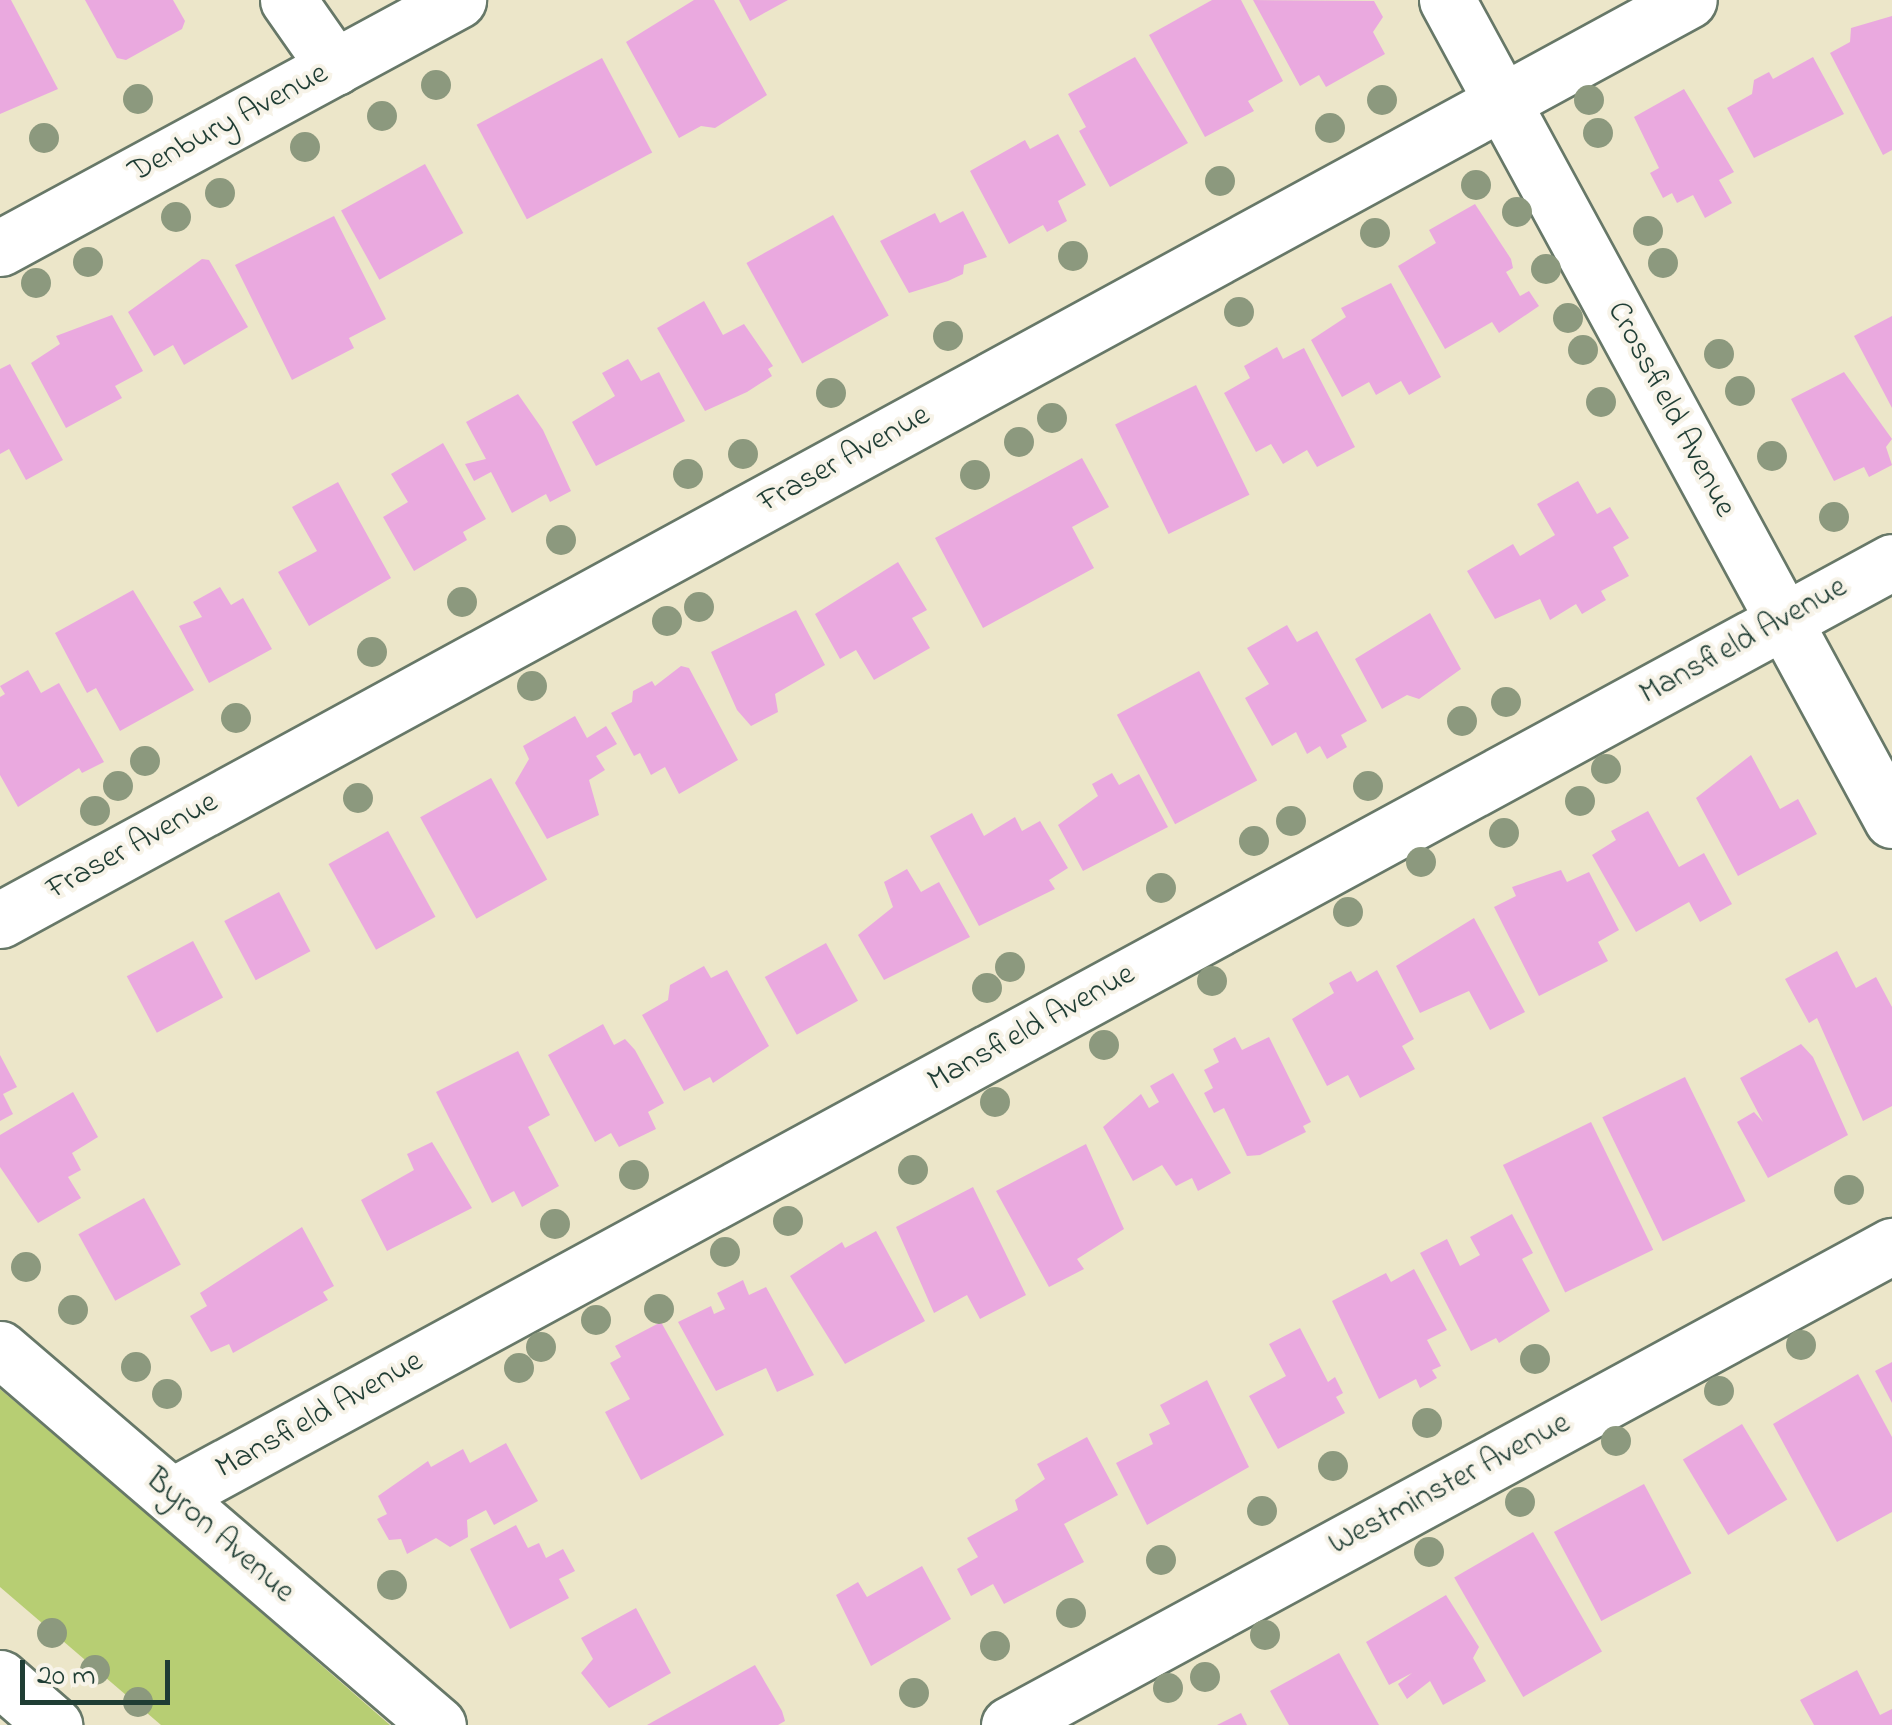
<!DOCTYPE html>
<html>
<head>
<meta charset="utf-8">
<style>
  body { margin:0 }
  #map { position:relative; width:1892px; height:1725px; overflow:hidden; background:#ece6c9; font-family:"Indie Flower",sans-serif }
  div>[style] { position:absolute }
  .green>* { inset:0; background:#b7ce73 }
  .building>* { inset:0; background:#eaa9df; transform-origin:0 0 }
  .roads { filter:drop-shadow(2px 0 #677868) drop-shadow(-2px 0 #677868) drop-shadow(0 2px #677868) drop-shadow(0 -2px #677868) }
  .street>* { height:55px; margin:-27.5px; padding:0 27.5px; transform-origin:27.5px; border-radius:27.5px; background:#fff }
  .secondary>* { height:55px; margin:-27.5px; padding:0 27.5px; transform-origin:27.5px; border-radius:27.5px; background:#fff }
  .trees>* { width:30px; height:30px; margin:-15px; border-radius:50%; background:#8c997e }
  span { translate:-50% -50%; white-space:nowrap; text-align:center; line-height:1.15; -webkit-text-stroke:8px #f7f3e8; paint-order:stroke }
  .street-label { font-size:32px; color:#1f3d34 }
  .scale { position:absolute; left:20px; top:1660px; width:150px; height:45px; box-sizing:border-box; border:5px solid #1f3d34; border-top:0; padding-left:12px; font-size:30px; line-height:35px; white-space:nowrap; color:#1f3d34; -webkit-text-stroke:8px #f7f3e8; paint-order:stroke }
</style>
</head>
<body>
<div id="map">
  <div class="green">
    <i style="clip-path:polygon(0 1389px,165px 1529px,390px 1725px,161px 1725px,0 1587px)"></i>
  </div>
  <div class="building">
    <i style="clip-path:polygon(0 0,11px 0,58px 89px,0 114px)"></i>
    <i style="clip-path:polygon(85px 0,173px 0,185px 21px,182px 29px,126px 60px,117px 58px)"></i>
    <i style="clip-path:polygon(694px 0,714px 0,767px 95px,715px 128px,701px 126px,679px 138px,626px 42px)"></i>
    <i style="clip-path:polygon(739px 0,788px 0,750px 21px)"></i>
    <i style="clip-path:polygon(1212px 0,1241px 0,1283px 81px,1248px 101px,1254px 111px,1205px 137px,1149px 35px)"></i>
    <i style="clip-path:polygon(1253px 0,1374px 1px,1383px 17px,1373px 32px,1385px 54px,1326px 87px,1319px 75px,1300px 86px)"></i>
    <i style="clip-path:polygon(1892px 16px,1892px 150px,1883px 155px,1830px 53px,1850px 42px,1851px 28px)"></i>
    <i style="clip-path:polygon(1135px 57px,1188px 143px,1110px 187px,1079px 131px,1086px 127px,1068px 94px)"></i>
    <i style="clip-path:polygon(1813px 57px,1844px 114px,1754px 158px,1727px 108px,1752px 94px,1754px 80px,1769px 72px,1773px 79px)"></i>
    <i style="left:602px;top:58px;width:107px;height:142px;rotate:62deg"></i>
    <i style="clip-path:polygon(1684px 89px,1734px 172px,1719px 180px,1732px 203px,1705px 218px,1693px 195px,1677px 203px,1672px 193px,1663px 198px,1650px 173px,1659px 168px,1634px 117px)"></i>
    <i style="clip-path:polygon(1058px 134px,1086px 185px,1058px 201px,1067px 221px,1047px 232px,1043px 225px,1009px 244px,970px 171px,1025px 140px,1030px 149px)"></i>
    <i style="left:425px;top:164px;width:79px;height:96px;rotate:61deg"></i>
    <i style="clip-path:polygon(1475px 204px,1511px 259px,1513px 268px,1506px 272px,1520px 296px,1529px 291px,1539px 306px,1499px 333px,1492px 322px,1445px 349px,1398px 266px,1436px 243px,1429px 230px)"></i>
    <i style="clip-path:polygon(963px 211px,987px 257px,964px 265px,963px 274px,948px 281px,909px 293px,880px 241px,935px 213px,940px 223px)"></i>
    <i style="left:833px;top:215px;width:115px;height:99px;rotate:61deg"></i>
    <i style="clip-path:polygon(334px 216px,386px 319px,349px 338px,354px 348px,292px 380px,235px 265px)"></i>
    <i style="clip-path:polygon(202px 259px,209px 260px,248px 327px,184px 365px,173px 345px,154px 356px,128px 312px)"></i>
    <i style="clip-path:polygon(1391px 283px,1441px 377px,1409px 395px,1401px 381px,1376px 395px,1369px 382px,1342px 397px,1311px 340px,1346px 317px,1341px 308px)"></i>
    <i style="clip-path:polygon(704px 301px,723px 335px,744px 324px,773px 366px,768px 369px,772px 376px,747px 392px,705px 411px,657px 328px)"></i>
    <i style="clip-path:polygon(112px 315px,143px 371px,115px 386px,122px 398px,66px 428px,31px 363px,60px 344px,56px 336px)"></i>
    <i style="clip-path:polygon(1892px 316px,1892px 408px,1854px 336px)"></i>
    <i style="clip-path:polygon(1277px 347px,1283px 359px,1304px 348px,1355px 447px,1317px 467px,1307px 450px,1283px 464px,1271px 444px,1256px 452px,1224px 393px,1250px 378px,1244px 366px)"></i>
    <i style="clip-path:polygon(628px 359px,641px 381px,659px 372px,685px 421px,596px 466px,572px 422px,615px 396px,602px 373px)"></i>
    <i style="clip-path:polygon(10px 364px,63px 460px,26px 480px,9px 449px,0 454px,0 369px)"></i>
    <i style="clip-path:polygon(1844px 372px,1892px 439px,1886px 447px,1892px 465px,1869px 477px,1864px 467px,1834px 481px,1791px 399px)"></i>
    <i style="left:1196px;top:385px;width:122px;height:90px;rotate:64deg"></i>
    <i style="clip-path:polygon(518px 394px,543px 430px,571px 491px,550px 502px,546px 494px,512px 513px,491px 472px,474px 481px,465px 464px,486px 459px,466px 422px)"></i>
    <i style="clip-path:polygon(443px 443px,486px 519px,463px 532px,467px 540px,414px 571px,383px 517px,408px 502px,391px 474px)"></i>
    <i style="clip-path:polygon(1082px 458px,1109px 507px,1072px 527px,1094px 568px,983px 628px,935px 538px)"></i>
    <i style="clip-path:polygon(1578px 481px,1597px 514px,1610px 507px,1629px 538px,1613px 547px,1629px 576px,1601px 591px,1606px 600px,1582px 614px,1576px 604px,1550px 620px,1540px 599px,1495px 619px,1467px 571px,1513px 544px,1520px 556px,1555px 535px,1537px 504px)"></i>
    <i style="clip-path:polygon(338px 482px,391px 578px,309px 626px,278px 572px,317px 551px,292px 507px)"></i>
    <i style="clip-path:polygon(898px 562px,927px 610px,912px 618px,930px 648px,874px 680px,856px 650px,840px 659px,815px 614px)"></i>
    <i style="clip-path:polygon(220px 587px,231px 605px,243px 598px,272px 649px,209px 683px,179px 626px,202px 617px,193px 602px)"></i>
    <i style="clip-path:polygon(133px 590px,194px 690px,120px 731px,96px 688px,87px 693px,55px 633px)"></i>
    <i style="clip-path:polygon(796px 610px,825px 665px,775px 694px,778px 712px,751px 726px,737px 710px,711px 652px)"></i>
    <i style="clip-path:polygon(1430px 613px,1461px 669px,1419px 699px,1407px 695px,1382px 709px,1355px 659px)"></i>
    <i style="clip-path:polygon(1287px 625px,1297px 642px,1317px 631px,1367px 721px,1341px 735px,1347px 747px,1327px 759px,1320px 746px,1307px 754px,1296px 732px,1272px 746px,1245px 698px,1269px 684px,1247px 648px)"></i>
    <i style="clip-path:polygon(681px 666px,689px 668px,738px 760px,679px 794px,665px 767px,651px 775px,640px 753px,634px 756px,611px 713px,632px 702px,633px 691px,652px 681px,655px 686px)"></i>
    <i style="clip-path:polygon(28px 670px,41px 693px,59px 683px,104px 762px,82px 773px,79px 768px,18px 807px,0 775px,0 697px,5px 694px,0 686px)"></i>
    <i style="left:1199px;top:671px;width:124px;height:93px;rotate:62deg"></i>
    <i style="clip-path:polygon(575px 716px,587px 738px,606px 726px,617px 744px,596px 756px,605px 770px,589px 780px,599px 815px,547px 839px,515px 783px,529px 759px,523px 746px)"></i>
    <i style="clip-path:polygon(1751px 755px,1780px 809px,1798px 799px,1817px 834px,1738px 876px,1696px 798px)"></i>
    <i style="clip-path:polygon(1112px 773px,1119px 785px,1139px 774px,1168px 827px,1083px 871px,1058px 825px,1098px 796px,1092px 784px)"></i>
    <i style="left:491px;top:778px;width:116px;height:81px;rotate:61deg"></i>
    <i style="clip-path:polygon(1648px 811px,1679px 867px,1704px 853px,1732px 904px,1700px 922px,1689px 902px,1636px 932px,1592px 855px,1616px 840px,1611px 831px)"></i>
    <i style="clip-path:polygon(972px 813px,984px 836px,1015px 817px,1022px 831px,1040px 821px,1068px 868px,1049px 880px,1055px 889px,979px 926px,930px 836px)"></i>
    <i style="left:388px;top:831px;width:98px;height:68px;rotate:61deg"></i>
    <i style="clip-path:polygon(907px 869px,921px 892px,939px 882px,970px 937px,884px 980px,858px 935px,893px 907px,884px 882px)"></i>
    <i style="clip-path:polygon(1561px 870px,1567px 882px,1589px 872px,1619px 930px,1598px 942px,1608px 961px,1539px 996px,1494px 907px,1516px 896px,1512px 887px)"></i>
    <i style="left:279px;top:892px;width:67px;height:62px;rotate:62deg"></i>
    <i style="clip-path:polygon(1474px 918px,1525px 1012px,1490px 1030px,1469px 991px,1420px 1013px,1396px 966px)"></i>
    <i style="left:193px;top:941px;width:64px;height:75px;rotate:62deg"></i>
    <i style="left:826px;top:943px;width:66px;height:70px;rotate:61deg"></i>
    <i style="clip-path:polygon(1837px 951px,1856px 988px,1876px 977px,1892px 1007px,1892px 1106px,1863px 1121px,1817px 1018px,1809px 1023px,1785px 979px)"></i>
    <i style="clip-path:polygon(704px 966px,711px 978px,727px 970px,769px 1046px,713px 1083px,710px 1077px,684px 1091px,642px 1015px,668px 1000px,670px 985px)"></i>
    <i style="clip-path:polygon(1377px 970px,1414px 1039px,1402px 1046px,1415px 1069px,1360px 1098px,1348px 1075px,1327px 1086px,1292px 1019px,1334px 993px,1329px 983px,1351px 971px,1357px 982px)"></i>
    <i style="clip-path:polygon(603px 1024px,614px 1045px,625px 1039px,635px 1050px,664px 1103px,648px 1112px,656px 1129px,619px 1147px,611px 1133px,595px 1142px,548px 1055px)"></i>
    <i style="clip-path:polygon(1235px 1037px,1242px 1050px,1269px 1037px,1311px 1122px,1303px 1126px,1306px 1132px,1260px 1155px,1247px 1156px,1224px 1108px,1214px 1113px,1204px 1093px,1213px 1088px,1204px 1070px,1219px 1062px,1213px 1049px)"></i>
    <i style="clip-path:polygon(1801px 1044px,1813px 1057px,1848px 1135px,1768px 1178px,1737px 1122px,1754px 1112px,1763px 1122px,1740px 1078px)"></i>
    <i style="clip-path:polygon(518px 1051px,550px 1115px,528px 1127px,559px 1186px,522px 1207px,514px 1191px,492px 1203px,436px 1092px)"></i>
    <i style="clip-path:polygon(0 1055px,17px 1087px,3px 1094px,13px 1114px,0 1121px)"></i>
    <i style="clip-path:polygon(1173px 1073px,1231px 1173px,1198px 1191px,1192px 1178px,1176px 1186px,1162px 1165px,1133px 1181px,1103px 1127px,1141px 1094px,1149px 1108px,1159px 1102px,1150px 1086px)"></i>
    <i style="left:1685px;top:1077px;width:138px;height:92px;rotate:64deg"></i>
    <i style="clip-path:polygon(73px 1092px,98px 1137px,72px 1153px,81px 1170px,68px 1177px,81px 1198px,38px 1223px,0 1167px,0 1135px)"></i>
    <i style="left:1591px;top:1122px;width:142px;height:98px;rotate:64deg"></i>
    <i style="clip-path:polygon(432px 1142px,472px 1208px,387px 1251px,361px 1200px,414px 1170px,407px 1154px)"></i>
    <i style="clip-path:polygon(1086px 1144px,1124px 1229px,1077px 1259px,1084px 1269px,1049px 1287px,996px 1191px)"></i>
    <i style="clip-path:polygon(973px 1187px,1026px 1295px,980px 1319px,967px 1295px,934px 1313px,896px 1227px)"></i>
    <i style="left:144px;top:1198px;width:76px;height:75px;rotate:61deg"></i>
    <i style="clip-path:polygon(1512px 1214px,1533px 1253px,1522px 1259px,1550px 1311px,1499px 1343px,1496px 1338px,1471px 1351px,1420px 1253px,1447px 1239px,1460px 1266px,1480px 1255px,1470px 1237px)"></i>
    <i style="clip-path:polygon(302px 1227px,334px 1286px,323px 1292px,328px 1300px,233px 1353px,229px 1344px,211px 1352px,190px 1316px,207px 1306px,200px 1293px)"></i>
    <i style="clip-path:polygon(876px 1231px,925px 1321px,845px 1364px,790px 1276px,842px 1242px,845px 1248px)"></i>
    <i style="clip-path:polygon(1414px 1269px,1447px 1330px,1427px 1340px,1441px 1366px,1432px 1370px,1437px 1378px,1420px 1388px,1416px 1379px,1379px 1399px,1332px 1301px,1386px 1273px,1391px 1282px)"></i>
    <i style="clip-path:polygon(743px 1280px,749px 1295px,766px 1287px,814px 1375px,777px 1392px,766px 1368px,716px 1391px,678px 1322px,711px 1306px,714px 1314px,725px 1309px,717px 1293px)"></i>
    <i style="clip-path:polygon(661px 1322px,724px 1435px,641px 1480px,605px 1412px,630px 1399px,610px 1363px,621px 1357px,615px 1346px)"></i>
    <i style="clip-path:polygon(1300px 1328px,1328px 1382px,1335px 1377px,1343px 1393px,1336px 1397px,1345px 1413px,1278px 1449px,1249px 1396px,1286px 1376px,1269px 1344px)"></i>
    <i style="clip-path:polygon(1892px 1362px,1892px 1403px,1875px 1371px)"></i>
    <i style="clip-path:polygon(1858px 1374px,1892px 1437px,1892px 1512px,1837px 1542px,1773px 1424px)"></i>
    <i style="clip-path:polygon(1207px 1380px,1249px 1467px,1147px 1525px,1116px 1463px,1153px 1444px,1149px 1434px,1170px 1424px,1160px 1405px)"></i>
    <i style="left:1742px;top:1424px;width:88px;height:69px;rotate:59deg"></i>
    <i style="clip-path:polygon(1087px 1437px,1118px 1495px,1064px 1524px,1084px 1562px,1004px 1604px,993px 1584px,971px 1596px,957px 1569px,978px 1557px,967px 1538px,1018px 1510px,1015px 1500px,1045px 1479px,1037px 1464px)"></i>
    <i style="clip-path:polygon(506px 1443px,538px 1501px,494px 1525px,486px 1510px,467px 1520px,468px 1537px,450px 1547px,436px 1538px,407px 1554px,401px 1539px,389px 1540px,377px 1519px,387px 1514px,378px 1496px,428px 1461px,431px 1467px,463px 1449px,470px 1463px)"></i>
    <i style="left:1644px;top:1484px;width:101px;height:102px;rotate:62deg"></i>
    <i style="clip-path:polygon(516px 1525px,528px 1548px,539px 1543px,546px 1558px,563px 1549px,575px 1571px,559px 1579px,569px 1598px,510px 1629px,470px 1549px)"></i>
    <i style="left:1533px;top:1532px;width:138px;height:91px;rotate:60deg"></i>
    <i style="clip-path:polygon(922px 1566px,951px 1619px,871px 1666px,836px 1595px,858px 1582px,867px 1597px)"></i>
    <i style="clip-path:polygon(1446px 1595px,1479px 1647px,1473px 1658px,1486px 1681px,1443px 1705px,1430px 1681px,1407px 1699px,1398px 1684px,1412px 1673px,1389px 1685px,1366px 1642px)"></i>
    <i style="clip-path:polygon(636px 1608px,671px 1673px,609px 1708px,581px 1673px,593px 1659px,581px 1638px)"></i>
    <i style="clip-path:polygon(1339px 1653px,1379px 1725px,1289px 1725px,1270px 1691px)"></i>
    <i style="clip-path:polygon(755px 1665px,782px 1711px,785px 1721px,778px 1725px,647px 1725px)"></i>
    <i style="clip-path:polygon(1857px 1670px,1880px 1715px,1892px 1709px,1892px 1725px,1814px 1725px,1800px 1700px)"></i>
    <i style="clip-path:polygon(1241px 1713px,1247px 1725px,1217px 1725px)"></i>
  </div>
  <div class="roads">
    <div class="street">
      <i style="left:288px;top:0;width:82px;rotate:55deg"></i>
      <i style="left:1447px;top:0;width:933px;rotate:61.51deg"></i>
      <i style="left:0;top:248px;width:521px;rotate:-28.43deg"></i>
      <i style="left:0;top:920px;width:1923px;rotate:-28.58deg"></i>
      <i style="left:172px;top:1496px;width:1957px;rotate:-28.5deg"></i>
      <i style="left:1009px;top:1725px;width:1005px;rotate:-28.48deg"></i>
    </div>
    <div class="secondary">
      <i style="left:0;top:1349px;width:577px;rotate:40.64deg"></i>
      <i style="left:0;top:1678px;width:72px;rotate:41deg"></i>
    </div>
  </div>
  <div class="trees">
    <i style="left:436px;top:85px"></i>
    <i style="left:138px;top:99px"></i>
    <i style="left:1382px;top:100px"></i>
    <i style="left:1589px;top:100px"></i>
    <i style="left:382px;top:116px"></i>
    <i style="left:1330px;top:128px"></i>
    <i style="left:1598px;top:133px"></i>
    <i style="left:44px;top:138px"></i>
    <i style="left:305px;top:147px"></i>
    <i style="left:1220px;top:181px"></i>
    <i style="left:1476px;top:185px"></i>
    <i style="left:220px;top:193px"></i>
    <i style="left:1517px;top:212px"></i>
    <i style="left:176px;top:217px"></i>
    <i style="left:1648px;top:231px"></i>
    <i style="left:1375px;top:233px"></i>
    <i style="left:1073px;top:256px"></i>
    <i style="left:88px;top:262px"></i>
    <i style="left:1663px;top:263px"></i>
    <i style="left:1546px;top:269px"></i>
    <i style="left:36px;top:283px"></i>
    <i style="left:1239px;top:312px"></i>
    <i style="left:1568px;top:318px"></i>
    <i style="left:948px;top:336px"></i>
    <i style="left:1583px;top:350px"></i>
    <i style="left:1719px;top:354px"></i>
    <i style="left:1740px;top:391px"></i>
    <i style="left:831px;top:393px"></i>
    <i style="left:1601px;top:402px"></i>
    <i style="left:1052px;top:418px"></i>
    <i style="left:1019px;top:442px"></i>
    <i style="left:743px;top:454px"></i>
    <i style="left:1772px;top:456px"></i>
    <i style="left:688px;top:474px"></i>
    <i style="left:975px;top:475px"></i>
    <i style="left:1834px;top:517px"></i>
    <i style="left:561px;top:540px"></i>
    <i style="left:462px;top:602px"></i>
    <i style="left:699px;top:607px"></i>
    <i style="left:667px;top:621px"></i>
    <i style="left:372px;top:652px"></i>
    <i style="left:532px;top:686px"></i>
    <i style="left:1506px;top:702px"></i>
    <i style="left:236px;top:718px"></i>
    <i style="left:1462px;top:721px"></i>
    <i style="left:145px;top:761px"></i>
    <i style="left:1606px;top:769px"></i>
    <i style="left:118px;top:786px"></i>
    <i style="left:1368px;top:786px"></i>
    <i style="left:358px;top:798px"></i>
    <i style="left:1580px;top:801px"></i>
    <i style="left:95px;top:811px"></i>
    <i style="left:1291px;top:821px"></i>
    <i style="left:1504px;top:833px"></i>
    <i style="left:1254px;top:841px"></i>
    <i style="left:1421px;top:862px"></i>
    <i style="left:1161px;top:888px"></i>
    <i style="left:1348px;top:912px"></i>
    <i style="left:1010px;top:967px"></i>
    <i style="left:1212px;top:981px"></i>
    <i style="left:987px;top:988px"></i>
    <i style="left:1104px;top:1045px"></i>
    <i style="left:995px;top:1102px"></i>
    <i style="left:913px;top:1170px"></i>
    <i style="left:634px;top:1175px"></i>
    <i style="left:1849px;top:1190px"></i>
    <i style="left:788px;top:1221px"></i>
    <i style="left:555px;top:1224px"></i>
    <i style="left:725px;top:1252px"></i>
    <i style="left:26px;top:1267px"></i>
    <i style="left:659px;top:1309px"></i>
    <i style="left:73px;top:1310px"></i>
    <i style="left:596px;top:1320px"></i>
    <i style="left:1801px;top:1345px"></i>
    <i style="left:541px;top:1347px"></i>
    <i style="left:1535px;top:1359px"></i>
    <i style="left:136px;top:1367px"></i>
    <i style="left:519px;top:1368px"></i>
    <i style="left:1719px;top:1391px"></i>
    <i style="left:167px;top:1394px"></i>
    <i style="left:1427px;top:1423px"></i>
    <i style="left:1616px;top:1441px"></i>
    <i style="left:1333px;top:1466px"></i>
    <i style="left:1520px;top:1502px"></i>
    <i style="left:1262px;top:1511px"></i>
    <i style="left:1429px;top:1552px"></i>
    <i style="left:1161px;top:1560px"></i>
    <i style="left:392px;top:1585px"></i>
    <i style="left:1071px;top:1613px"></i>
    <i style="left:52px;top:1633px"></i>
    <i style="left:1265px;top:1635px"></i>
    <i style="left:995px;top:1646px"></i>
    <i style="left:95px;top:1670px"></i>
    <i style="left:1205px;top:1677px"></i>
    <i style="left:1168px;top:1688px"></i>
    <i style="left:914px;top:1693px"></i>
    <i style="left:138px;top:1702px"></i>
  </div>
  <div class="street-label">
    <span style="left:229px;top:124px;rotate:-28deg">Denbury Avenue</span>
    <span style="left:1670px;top:410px;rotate:62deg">Crossfield Avenue</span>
    <span style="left:845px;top:460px;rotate:-29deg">Fraser Avenue</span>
    <span style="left:1744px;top:642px;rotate:-29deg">Mansfield Avenue</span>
    <span style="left:133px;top:847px;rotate:-29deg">Fraser Avenue</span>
    <span style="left:1032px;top:1029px;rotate:-29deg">Mansfield Avenue</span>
    <span style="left:320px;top:1416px;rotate:-29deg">Mansfield Avenue</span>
    <span style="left:1450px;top:1485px;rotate:-28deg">Westminster Avenue</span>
    <span style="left:219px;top:1537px;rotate:41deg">Byron Avenue</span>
  </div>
  <div class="scale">20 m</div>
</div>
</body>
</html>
